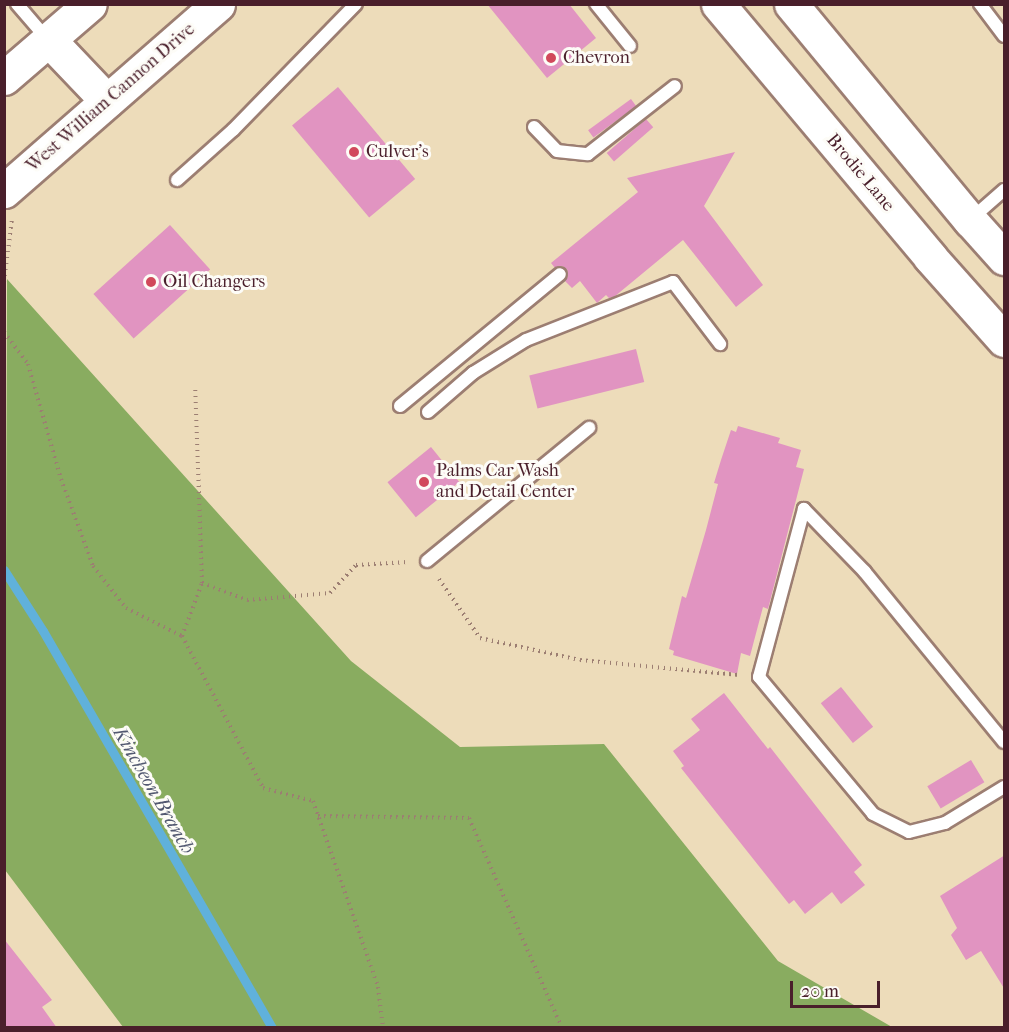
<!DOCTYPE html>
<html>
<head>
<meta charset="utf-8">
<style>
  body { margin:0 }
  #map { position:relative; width:1009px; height:1032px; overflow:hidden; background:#eddcba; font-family:"IM FELL French Canon",serif }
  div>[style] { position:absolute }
  .forest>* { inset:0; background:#89ac60 }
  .stream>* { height:9px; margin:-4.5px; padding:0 4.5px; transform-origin:4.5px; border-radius:4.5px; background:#60b1db }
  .building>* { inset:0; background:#e194c1; transform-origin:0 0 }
  .path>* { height:4px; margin-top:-2px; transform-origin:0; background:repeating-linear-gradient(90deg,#9c7e72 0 1.5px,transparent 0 6px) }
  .roads { filter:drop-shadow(2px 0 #9c7e72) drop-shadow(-2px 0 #9c7e72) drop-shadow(0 2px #9c7e72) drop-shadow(0 -2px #9c7e72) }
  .lane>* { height:12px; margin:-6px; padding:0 6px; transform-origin:6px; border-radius:6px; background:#fff }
  .secondary>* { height:33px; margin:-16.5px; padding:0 16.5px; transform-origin:16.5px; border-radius:16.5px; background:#fff }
  .dots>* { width:16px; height:16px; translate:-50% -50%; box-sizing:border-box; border:3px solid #fdfcf7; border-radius:50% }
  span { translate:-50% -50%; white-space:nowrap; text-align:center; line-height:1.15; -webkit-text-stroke:6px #fdfcf7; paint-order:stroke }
  .poi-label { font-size:18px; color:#4a1f2b }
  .left { translate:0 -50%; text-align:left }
  .street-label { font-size:18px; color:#4a1f2b }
  .water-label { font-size:20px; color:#535971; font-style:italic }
  .frame { position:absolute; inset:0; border:6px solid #4a1f2b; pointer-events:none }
  .scale { position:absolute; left:790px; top:981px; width:90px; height:27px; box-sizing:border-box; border:3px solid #4a1f2b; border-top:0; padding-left:8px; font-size:18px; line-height:21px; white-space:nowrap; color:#4a1f2b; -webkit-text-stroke:4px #fdfcf7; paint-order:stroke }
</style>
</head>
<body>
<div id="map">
  <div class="forest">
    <i style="clip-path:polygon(7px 279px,351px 661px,460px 747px,604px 744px,778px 961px,892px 1027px,123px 1027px,5px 870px)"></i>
  </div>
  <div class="stream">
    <i style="left:4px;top:570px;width:72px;rotate:57.4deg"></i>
    <i style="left:43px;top:631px;width:458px;rotate:60deg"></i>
  </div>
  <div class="building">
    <i style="clip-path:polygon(487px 4px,569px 4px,596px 38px,547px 78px)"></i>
    <i style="left:338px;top:87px;width:120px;height:60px;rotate:50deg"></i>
    <i style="left:631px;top:99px;width:9px;height:53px;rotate:54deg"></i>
    <i style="left:646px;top:119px;width:11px;height:52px;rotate:49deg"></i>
    <i style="clip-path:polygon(735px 152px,704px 206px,763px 285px,736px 307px,683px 240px,614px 297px,609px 298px,606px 295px,597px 303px,580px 281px,572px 288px,565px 281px,568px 276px,567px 269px,562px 266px,555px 268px,551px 263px,638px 192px,627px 178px)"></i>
    <i style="left:170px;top:225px;width:60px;height:103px;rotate:48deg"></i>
    <i style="left:636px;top:349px;width:34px;height:110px;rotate:76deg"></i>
    <i style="clip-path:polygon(738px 426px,780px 438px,778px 443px,801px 450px,796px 467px,804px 469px,768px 609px,763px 607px,750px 656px,741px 653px,737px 674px,673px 655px,674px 651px,669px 649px,682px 596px,686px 598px,706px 530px,718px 484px,714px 483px,721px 460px,731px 430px,736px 432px)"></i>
    <i style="left:431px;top:447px;width:45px;height:56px;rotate:51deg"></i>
    <i style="left:841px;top:687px;width:51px;height:26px;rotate:51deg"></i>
    <i style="clip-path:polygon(724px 693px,768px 749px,770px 747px,862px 865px,854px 872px,865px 885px,841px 904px,832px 892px,805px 914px,794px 900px,789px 904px,681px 768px,684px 766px,673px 751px,700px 730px,691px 719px)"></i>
    <i style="left:971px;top:760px;width:26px;height:51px;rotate:59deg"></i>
    <i style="clip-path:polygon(1005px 855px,1005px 990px,981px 951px,966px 960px,951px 935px,957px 928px,940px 896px)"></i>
    <i style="clip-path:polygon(4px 939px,52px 1000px,42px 1007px,57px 1028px,4px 1028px)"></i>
  </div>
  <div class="path">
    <i style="left:4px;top:282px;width:64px;rotate:-82.8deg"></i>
    <i style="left:4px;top:332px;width:40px;rotate:53deg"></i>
    <i style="left:28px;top:364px;width:120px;rotate:74deg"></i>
    <i style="left:61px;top:479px;width:93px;rotate:69.8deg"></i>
    <i style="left:93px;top:566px;width:53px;rotate:51.8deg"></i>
    <i style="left:126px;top:608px;width:63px;rotate:26.6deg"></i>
    <i style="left:182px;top:636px;width:172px;rotate:61.9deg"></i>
    <i style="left:263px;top:788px;width:52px;rotate:14.6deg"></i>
    <i style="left:313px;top:801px;width:197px;rotate:70.7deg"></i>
    <i style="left:378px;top:987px;width:41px;rotate:83deg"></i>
    <i style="left:439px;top:579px;width:72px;rotate:55.2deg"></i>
    <i style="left:480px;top:638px;width:102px;rotate:12.4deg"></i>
    <i style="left:580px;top:660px;width:160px;rotate:5.4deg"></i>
    <i style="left:202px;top:583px;width:48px;rotate:20.7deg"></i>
    <i style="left:247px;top:600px;width:83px;rotate:-4.8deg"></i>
    <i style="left:330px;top:593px;width:38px;rotate:-47deg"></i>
    <i style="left:356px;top:565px;width:51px;rotate:-3.4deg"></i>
    <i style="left:182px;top:636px;width:57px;rotate:-69.3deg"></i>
    <i style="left:202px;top:583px;width:197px;rotate:-92deg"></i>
    <i style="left:318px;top:816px;width:151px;rotate:0.8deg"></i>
    <i style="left:469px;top:818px;width:230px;rotate:66.1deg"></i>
  </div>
  <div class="roads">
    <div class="lane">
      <i style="left:17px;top:4px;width:48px;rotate:49.3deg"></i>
      <i style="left:596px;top:4px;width:54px;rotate:51deg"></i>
      <i style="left:980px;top:4px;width:40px;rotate:53deg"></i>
      <i style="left:534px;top:127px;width:33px;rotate:46deg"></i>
      <i style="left:557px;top:151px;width:31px;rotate:6deg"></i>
      <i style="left:588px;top:154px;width:110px;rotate:-38deg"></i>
      <i style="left:177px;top:180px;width:75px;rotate:-41.8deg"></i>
      <i style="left:233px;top:130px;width:176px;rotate:-45.7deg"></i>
      <i style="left:971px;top:219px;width:44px;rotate:-41.3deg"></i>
      <i style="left:400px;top:406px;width:207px;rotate:-39.5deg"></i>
      <i style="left:428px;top:412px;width:60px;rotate:-40.9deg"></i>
      <i style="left:473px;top:373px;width:62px;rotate:-31.9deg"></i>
      <i style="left:526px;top:340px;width:158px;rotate:-21.5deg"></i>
      <i style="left:673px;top:282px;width:78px;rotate:52.8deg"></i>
      <i style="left:427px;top:561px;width:210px;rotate:-39.4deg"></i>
      <i style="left:1004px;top:742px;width:220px;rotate:-129.3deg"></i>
      <i style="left:865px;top:572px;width:88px;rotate:-134.1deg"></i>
      <i style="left:804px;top:509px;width:174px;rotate:105deg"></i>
      <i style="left:759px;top:677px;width:178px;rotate:50.2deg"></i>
      <i style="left:873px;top:814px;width:40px;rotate:26.6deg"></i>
      <i style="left:909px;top:832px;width:37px;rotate:-14deg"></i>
      <i style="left:945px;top:823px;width:69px;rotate:-31.4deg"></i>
    </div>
    <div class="secondary">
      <i style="left:718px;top:4px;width:330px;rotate:50deg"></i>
      <i style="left:930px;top:257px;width:111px;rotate:48.3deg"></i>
      <i style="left:791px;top:4px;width:281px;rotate:50.4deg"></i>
      <i style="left:970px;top:220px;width:51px;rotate:48.2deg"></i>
      <i style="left:49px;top:40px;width:84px;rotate:46.4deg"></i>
      <i style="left:4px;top:78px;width:113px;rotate:-40.7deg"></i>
      <i style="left:4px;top:191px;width:284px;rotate:-41.1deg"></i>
    </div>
  </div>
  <div class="dots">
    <i style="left:551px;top:58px;background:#d1495b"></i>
    <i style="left:354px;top:152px;background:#d1495b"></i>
    <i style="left:151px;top:282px;background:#d1495b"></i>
    <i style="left:424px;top:482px;background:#d1495b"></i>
  </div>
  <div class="poi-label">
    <span class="left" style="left:563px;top:58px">Chevron</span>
    <span class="left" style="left:366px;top:152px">Culver's</span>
    <span class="left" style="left:163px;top:282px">Oil Changers</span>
    <span class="left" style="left:436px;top:482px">Palms Car Wash<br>and Detail Center</span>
  </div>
  <div class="street-label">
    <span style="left:111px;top:98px;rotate:-41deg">West William Cannon Drive</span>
    <span style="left:860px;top:173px;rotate:50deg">Brodie Lane</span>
  </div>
  <div class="water-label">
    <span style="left:154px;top:790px;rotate:60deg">Kincheon Branch</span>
  </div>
  <div class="frame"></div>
  <div class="scale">20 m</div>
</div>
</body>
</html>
